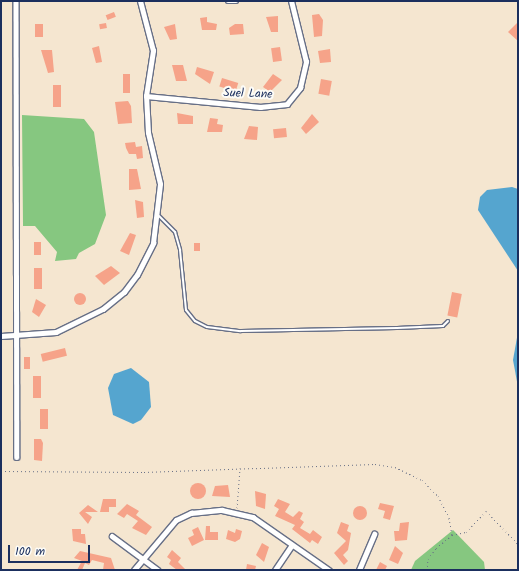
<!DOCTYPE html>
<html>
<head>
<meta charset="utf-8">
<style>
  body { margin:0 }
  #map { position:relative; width:519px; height:571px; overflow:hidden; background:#f5e6d0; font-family:Kalam,sans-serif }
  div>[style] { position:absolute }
  .green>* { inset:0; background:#86c780 }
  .water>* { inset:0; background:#55a5cf }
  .building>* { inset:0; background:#f6a389; transform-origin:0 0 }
  .round { border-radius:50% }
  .path>* { height:1px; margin-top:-0.5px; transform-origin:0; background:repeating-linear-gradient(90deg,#676f86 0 1px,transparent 0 4px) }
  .roads { filter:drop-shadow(1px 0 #676f86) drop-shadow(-1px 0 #676f86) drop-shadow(0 1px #676f86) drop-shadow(0 -1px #676f86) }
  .lane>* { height:2px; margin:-1px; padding:0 1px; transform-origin:1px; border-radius:1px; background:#fff }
  .street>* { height:4.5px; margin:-2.25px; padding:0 2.25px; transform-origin:2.25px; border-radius:2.25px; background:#fff }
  span { translate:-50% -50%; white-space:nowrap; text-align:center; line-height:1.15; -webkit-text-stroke:4px #fdfcf7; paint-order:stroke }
  .street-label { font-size:12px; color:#1b2f5e }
  .frame { position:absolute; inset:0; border:2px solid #1b2f5e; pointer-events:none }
  .scale { position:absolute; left:8px; top:545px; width:82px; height:18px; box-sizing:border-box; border:2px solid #1b2f5e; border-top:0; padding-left:5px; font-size:12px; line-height:14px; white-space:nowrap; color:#1b2f5e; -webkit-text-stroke:3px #fdfcf7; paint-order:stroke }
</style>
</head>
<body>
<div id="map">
  <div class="green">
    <i style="clip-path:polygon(22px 115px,84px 119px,94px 132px,106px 215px,95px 244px,79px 253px,76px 259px,55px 261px,57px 252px,35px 226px,23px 226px)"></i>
    <i style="clip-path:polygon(453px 530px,484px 562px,485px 570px,411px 570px,415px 561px)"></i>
  </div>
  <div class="water">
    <i style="clip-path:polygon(512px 187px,518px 189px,518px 271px,478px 210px,480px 197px,487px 190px)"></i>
    <i style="clip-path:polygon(518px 332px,518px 387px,513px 360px)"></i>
    <i style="clip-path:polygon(131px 368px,149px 382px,151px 407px,141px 420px,133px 424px,113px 415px,108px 388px,114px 374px)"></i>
  </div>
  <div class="building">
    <i style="left:114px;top:12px;width:5px;height:9px;rotate:68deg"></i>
    <i style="clip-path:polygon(319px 14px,323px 20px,322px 36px,314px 37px,312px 15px)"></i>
    <i style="clip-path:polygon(278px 16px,278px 32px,271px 32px,266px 17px)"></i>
    <i style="clip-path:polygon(207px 17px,207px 22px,217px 24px,216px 30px,202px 30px,200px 18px)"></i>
    <i style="clip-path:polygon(518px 22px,518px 41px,508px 32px)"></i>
    <i style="left:106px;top:23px;width:5px;height:7px;rotate:79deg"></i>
    <i style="left:35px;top:24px;width:8px;height:13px"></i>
    <i style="clip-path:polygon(175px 24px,177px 39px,170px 40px,164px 27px)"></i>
    <i style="clip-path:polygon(235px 24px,243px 24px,244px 34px,230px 35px,229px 28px)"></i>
    <i style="clip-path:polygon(99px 46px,102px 62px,96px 63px,92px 48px)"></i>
    <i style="left:280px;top:47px;width:14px;height:9px;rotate:82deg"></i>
    <i style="clip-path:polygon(330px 49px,331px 62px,320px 63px,318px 51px)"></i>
    <i style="clip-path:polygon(41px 50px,52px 50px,54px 72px,48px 73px)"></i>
    <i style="clip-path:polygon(172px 65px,183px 65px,187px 81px,176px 81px)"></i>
    <i style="clip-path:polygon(197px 67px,214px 72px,210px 84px,195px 74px)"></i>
    <i style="left:123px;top:74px;width:7px;height:19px"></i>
    <i style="clip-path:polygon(273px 74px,282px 80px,270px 92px,263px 87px)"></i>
    <i style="left:222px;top:78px;width:17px;height:9px;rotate:17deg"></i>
    <i style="left:321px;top:79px;width:11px;height:15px;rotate:10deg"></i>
    <i style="left:53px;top:85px;width:8px;height:22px"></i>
    <i style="clip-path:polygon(128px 101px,131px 106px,132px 123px,118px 124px,115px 102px)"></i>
    <i style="clip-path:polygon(177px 113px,193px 116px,193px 124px,178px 124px)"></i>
    <i style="clip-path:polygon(312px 114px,319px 122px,306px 134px,301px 128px)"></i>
    <i style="clip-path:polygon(210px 118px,218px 119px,217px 124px,223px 125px,222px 132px,207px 132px)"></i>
    <i style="clip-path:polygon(249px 126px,258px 127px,257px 140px,244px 139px)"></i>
    <i style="left:286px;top:128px;width:9px;height:13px;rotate:84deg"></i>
    <i style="clip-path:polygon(135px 142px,136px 147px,142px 146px,143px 158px,137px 159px,136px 154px,129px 154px,126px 148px,125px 143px)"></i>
    <i style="clip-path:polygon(129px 169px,137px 169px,141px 189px,129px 190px)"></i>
    <i style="clip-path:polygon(135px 200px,143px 202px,144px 217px,137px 218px)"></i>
    <i style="clip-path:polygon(130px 233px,136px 235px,129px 255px,120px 251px)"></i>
    <i style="left:34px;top:242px;width:7px;height:13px"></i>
    <i style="left:194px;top:243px;width:6px;height:8px"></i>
    <i style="clip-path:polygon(111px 266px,120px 273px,104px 285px,95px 276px)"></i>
    <i style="left:42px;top:268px;width:21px;height:8px;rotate:90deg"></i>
    <i style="left:452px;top:292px;width:10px;height:24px;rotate:11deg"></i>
    <i class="round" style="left:74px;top:293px;width:12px;height:12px"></i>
    <i style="clip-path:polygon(36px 299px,46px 305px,39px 317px,32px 312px)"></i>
    <i style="left:65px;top:348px;width:8px;height:25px;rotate:76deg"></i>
    <i style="left:24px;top:357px;width:6px;height:12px"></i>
    <i style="left:33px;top:376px;width:8px;height:22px"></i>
    <i style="left:48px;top:409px;width:20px;height:8px;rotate:90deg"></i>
    <i style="clip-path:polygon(34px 439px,41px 439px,43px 443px,42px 461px,34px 460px)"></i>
    <i class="round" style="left:190px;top:483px;width:16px;height:16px"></i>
    <i style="clip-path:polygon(228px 485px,230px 497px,212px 496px,215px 486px)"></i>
    <i style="clip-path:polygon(255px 491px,266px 494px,265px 509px,256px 506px)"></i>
    <i style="clip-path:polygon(103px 499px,116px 499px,116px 507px,109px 507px,109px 512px,100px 512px)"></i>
    <i style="clip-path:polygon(278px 499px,290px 504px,285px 512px,293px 517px,299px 511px,303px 513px,300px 519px,304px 522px,300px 528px,310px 534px,313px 530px,322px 537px,318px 544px,312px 540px,310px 543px,292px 529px,295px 525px,275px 516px,279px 509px,274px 506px)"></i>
    <i style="clip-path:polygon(380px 503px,394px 506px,390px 520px,383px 518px,385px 511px,378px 509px)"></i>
    <i style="clip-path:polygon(127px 504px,139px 511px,136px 515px,152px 527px,146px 535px,132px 528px,138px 521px,127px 514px,124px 518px,117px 514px)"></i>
    <i style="clip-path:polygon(88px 505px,98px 512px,85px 512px,92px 517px,88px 524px,79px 513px)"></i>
    <i class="round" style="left:353px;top:506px;width:14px;height:14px"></i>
    <i style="clip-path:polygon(341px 522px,349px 525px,347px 531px,351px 533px,348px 550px,343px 555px,348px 561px,344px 565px,334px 553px,346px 541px,337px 533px)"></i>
    <i style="clip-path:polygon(409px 522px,407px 540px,395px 541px,394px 531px,399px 531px,400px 523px)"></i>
    <i style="clip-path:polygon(206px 526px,210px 526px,210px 532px,218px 532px,218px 540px,205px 540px)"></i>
    <i style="clip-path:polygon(198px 527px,204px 540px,192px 546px,188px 538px,194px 535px,192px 530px)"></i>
    <i style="clip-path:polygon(72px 529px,81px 529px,81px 534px,85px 534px,86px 544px,73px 541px)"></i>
    <i style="clip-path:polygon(236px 529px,242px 531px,240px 539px,235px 542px,226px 539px,228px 530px,235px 533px)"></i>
    <i style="clip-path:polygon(262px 543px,269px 547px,264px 562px,256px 555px)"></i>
    <i style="clip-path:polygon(395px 546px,403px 553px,398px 564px,389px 560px)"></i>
    <i style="clip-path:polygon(172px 550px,181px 558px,178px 562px,186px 570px,177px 570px,169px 564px,171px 560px,167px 557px)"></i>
    <i style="clip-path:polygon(80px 551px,111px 558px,115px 570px,103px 570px,104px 563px,92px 560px,89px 565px,85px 563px,82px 570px,77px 570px,82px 561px,74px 558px)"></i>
    <i style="clip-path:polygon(380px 562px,387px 566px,385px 570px,376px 570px)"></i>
    <i style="clip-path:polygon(247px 564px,256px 566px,255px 570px,246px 570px)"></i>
  </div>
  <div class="path">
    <i style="left:1px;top:471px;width:143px;rotate:0.4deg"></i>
    <i style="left:144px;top:472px;width:231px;rotate:-2deg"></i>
    <i style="left:375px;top:464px;width:20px;rotate:9deg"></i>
    <i style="left:395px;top:467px;width:30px;rotate:26deg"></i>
    <i style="left:422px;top:480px;width:23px;rotate:45deg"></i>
    <i style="left:438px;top:496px;width:25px;rotate:63deg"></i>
    <i style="left:449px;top:518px;width:17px;rotate:80deg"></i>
    <i style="left:237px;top:508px;width:40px;rotate:-85.7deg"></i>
    <i style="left:427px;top:570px;width:11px;rotate:-85deg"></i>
    <i style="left:428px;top:559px;width:14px;rotate:-54deg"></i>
    <i style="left:436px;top:548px;width:21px;rotate:-39deg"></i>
    <i style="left:452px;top:535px;width:14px;rotate:-12deg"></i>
    <i style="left:466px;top:532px;width:29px;rotate:-46deg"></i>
    <i style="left:486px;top:511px;width:46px;rotate:45.9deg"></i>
  </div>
  <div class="roads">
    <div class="lane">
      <i style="left:159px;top:216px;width:23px;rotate:45deg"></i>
      <i style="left:175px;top:232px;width:19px;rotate:74deg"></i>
      <i style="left:180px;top:250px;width:60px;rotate:84.3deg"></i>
      <i style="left:186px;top:310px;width:14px;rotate:51deg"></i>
      <i style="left:195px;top:321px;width:13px;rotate:27deg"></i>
      <i style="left:207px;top:327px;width:34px;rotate:7deg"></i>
      <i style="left:241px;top:331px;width:156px;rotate:-1.1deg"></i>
      <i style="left:397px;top:328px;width:46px;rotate:-2.5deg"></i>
      <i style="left:443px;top:326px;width:7px;rotate:-45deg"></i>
    </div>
    <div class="street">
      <i style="left:16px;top:1px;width:456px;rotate:89.9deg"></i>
      <i style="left:228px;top:1px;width:8px"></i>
      <i style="left:146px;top:96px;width:115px;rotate:5.5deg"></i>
      <i style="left:260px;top:107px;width:27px;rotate:-6deg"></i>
      <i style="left:287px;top:104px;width:21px;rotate:-51deg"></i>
      <i style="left:300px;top:88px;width:27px;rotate:-77deg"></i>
      <i style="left:306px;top:62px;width:63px;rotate:-103.8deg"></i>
      <i style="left:1px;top:336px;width:55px;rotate:-4.2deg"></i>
      <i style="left:56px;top:332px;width:52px;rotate:-26.1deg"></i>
      <i style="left:103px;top:309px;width:27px;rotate:-39deg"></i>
      <i style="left:124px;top:292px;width:21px;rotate:-53deg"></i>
      <i style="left:137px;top:275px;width:36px;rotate:-63deg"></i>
      <i style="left:153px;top:243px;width:59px;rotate:-83.2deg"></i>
      <i style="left:160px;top:184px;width:52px;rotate:-103.2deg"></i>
      <i style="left:148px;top:133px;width:37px;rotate:-93deg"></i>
      <i style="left:146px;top:96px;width:46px;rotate:-81.2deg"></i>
      <i style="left:153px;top:51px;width:52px;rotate:-104.6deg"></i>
      <i style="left:112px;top:536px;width:57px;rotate:36.5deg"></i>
      <i style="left:134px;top:570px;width:65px;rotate:-50deg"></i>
      <i style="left:176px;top:520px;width:17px;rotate:-25deg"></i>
      <i style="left:191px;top:513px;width:31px;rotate:-6deg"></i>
      <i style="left:222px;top:510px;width:32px;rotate:13deg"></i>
      <i style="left:253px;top:517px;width:93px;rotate:34.9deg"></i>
      <i style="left:275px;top:570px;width:30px;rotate:-56deg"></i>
      <i style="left:359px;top:570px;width:39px;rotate:-67deg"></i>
    </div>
  </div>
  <div class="street-label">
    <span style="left:248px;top:94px;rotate:2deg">Suel Lane</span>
  </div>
  <div class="frame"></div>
  <div class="scale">100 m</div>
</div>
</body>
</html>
